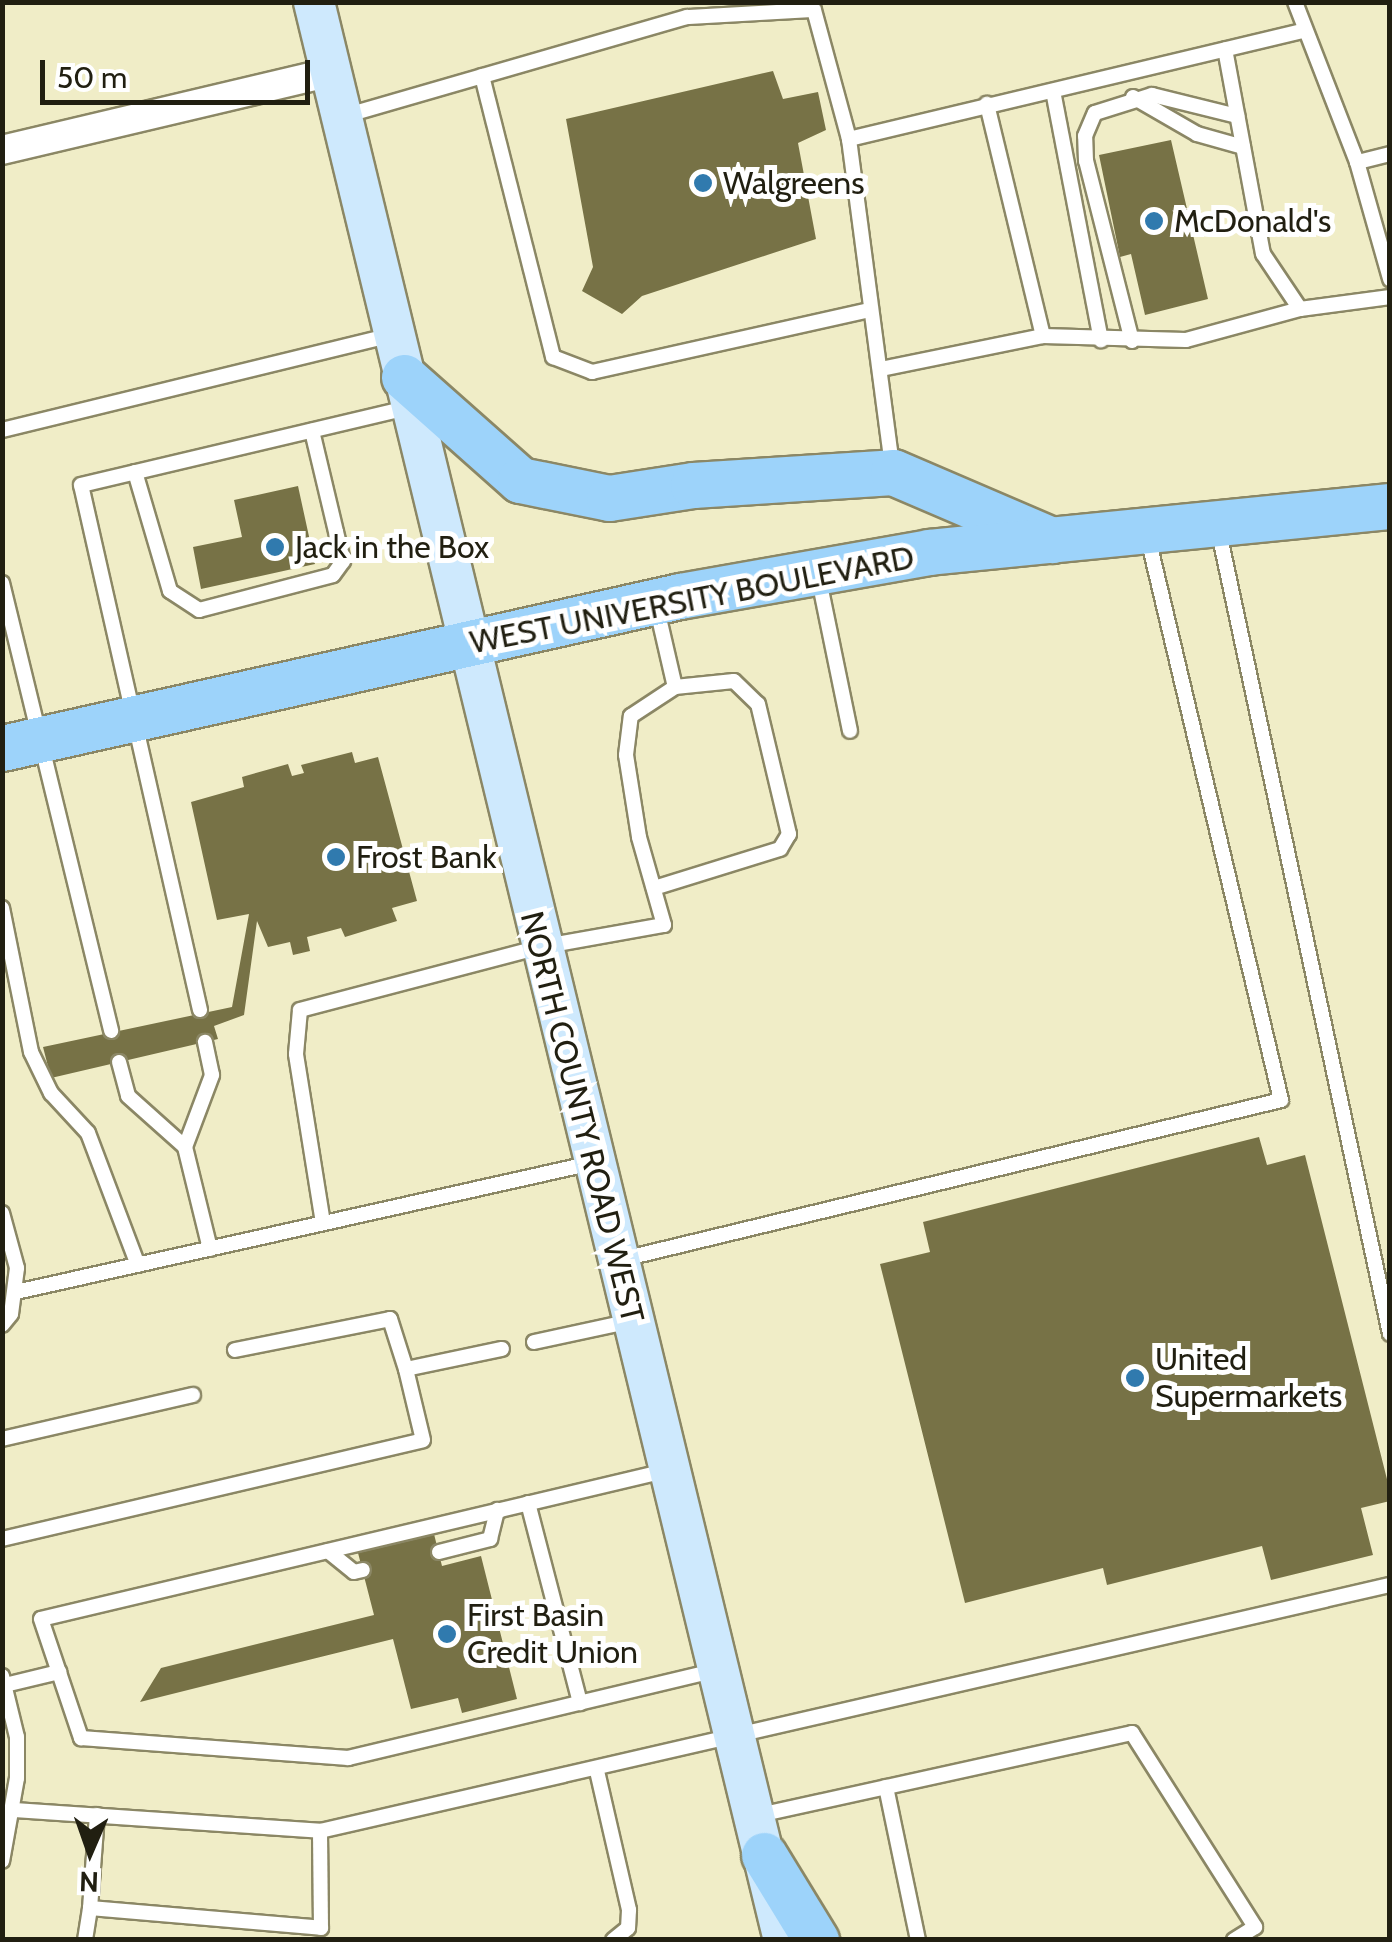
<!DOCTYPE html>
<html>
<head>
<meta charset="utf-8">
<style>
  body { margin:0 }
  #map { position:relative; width:1392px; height:1942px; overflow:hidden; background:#f0edc7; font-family:Cabin,sans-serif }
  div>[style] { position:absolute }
  .building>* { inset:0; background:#777246 }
  .roads { filter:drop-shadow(2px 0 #8b8765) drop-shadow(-2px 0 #8b8765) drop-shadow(0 2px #8b8765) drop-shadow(0 -2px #8b8765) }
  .service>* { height:14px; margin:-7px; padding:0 7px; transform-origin:7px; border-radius:7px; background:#fff }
  .minor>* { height:28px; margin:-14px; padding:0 14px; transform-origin:14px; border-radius:14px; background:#fff }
  .secondary>* { height:40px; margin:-20px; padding:0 20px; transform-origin:20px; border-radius:20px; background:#cee9fd }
  .primary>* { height:45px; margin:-22.5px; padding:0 22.5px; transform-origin:22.5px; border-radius:22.5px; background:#9dd3fa }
  .dots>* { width:28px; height:28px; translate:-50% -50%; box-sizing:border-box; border:5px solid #fff; border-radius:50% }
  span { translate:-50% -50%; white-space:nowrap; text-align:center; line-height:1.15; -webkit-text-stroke:10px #fff; paint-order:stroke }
  .poi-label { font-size:32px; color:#211f11 }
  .left { translate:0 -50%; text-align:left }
  .street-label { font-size:32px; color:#211f11 }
  .frame { position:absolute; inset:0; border:5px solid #211f11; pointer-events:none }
  .north { position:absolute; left:40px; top:1802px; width:100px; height:100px; -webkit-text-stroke:8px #fff; paint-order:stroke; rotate:182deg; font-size:28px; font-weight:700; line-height:40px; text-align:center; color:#211f11 }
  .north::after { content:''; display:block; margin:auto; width:35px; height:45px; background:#211f11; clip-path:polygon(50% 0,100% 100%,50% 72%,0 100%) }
  .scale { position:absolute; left:40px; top:60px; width:270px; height:45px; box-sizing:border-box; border:5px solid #211f11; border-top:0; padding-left:12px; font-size:30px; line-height:35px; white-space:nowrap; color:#211f11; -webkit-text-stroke:8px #fff; paint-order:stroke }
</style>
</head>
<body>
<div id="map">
  <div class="building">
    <i style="clip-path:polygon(773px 71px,783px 99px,818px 92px,826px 130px,798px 143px,816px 239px,642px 296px,622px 314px,582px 291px,593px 267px,566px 119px)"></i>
    <i style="clip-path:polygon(1171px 140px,1208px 299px,1145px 315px,1131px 254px,1120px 257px,1099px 155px)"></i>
    <i style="clip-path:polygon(298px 486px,315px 564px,201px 589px,193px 547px,242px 537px,234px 500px)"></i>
    <i style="clip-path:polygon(352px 752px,355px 763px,378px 757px,417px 901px,392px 908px,397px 921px,345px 937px,341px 928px,307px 937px,310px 951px,293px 955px,290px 942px,268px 947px,257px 921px,244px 1015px,214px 1026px,218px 1039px,51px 1078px,43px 1047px,232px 1007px,249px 914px,217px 920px,191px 802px,244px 787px,242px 777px,288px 764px,292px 776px,304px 773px,301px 765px)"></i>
    <i style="clip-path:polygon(1259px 1137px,1267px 1165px,1305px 1155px,1390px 1491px,1390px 1501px,1361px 1508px,1373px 1555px,1271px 1580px,1262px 1546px,1107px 1585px,1103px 1568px,965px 1603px,880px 1264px,930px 1252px,923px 1222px)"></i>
    <i style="clip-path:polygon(433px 1530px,442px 1566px,481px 1556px,517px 1699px,462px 1713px,458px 1698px,411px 1709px,393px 1639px,140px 1702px,161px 1668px,374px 1615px,357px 1549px)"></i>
  </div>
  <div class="roads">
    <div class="service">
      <i style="left:1295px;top:2px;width:172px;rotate:68.8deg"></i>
      <i style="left:482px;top:76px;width:290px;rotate:75.8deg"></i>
      <i style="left:553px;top:357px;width:42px;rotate:21deg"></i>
      <i style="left:592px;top:372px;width:285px;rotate:-12.6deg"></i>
      <i style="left:1053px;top:91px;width:254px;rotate:79.1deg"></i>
      <i style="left:1133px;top:97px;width:74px;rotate:30deg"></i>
      <i style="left:1197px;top:134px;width:48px;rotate:15.8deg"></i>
      <i style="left:344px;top:116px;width:357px;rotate:-16.1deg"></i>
      <i style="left:687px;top:17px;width:127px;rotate:-3.2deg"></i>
      <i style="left:814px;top:10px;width:134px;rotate:74.8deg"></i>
      <i style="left:849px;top:139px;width:331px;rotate:82.5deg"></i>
      <i style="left:849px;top:139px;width:467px;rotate:-13.4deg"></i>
      <i style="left:1390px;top:154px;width:34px;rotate:166deg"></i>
      <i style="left:1357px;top:162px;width:122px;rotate:74.2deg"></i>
      <i style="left:1300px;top:309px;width:91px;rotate:-7.6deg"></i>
      <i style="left:1043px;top:336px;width:143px;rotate:1.6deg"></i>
      <i style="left:1186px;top:340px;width:118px;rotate:-15.2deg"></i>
      <i style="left:1300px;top:309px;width:66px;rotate:-123.9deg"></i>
      <i style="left:1263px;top:254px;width:208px;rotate:-100.5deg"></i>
      <i style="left:1132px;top:341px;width:186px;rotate:-104.3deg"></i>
      <i style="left:1086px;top:161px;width:25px;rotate:-92deg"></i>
      <i style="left:1085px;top:136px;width:25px;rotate:-67deg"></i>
      <i style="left:1095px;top:113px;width:60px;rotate:-17.5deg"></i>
      <i style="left:1152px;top:95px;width:88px;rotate:13.9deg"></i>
      <i style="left:881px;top:369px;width:165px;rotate:-11.5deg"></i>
      <i style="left:1043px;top:336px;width:239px;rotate:-103.6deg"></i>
      <i style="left:2px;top:430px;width:400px;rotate:-13.7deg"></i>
      <i style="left:135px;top:472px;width:124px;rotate:73.6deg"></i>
      <i style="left:170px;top:591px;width:35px;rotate:33deg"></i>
      <i style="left:199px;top:610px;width:138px;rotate:-14.6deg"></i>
      <i style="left:333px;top:575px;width:17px;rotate:-54deg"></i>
      <i style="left:343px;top:561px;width:134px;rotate:-103.4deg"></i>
      <i style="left:1218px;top:528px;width:824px;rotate:77.95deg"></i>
      <i style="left:818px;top:575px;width:159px;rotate:78.4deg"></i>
      <i style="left:2px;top:583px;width:461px;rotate:76.3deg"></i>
      <i style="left:656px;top:605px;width:84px;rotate:77deg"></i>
      <i style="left:2px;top:908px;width:147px;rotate:78.6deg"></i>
      <i style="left:31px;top:1052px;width:46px;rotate:64deg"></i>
      <i style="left:51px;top:1093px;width:54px;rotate:47.2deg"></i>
      <i style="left:88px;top:1133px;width:141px;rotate:69.3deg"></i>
      <i style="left:200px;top:1010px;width:538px;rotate:-102.77deg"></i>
      <i style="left:81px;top:485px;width:336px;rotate:-13.3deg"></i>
      <i style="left:119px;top:1062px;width:35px;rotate:75deg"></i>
      <i style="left:128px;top:1096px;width:76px;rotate:41.8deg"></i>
      <i style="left:185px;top:1147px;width:77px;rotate:-69.4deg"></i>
      <i style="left:212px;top:1075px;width:34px;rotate:-102deg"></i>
      <i style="left:185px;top:1147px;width:105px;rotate:76.2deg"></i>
      <i style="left:2px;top:1213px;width:57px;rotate:74.7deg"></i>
      <i style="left:17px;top:1268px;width:46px;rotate:97.4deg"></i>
      <i style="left:11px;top:1314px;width:14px;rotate:129deg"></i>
      <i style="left:323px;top:1223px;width:171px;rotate:-99.1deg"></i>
      <i style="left:296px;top:1054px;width:44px;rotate:-84.8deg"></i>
      <i style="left:300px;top:1010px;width:248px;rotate:-14.7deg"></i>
      <i style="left:540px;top:947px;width:126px;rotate:-10.1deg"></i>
      <i style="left:664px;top:925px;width:91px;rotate:-105.9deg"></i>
      <i style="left:639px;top:837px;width:83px;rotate:-99deg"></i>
      <i style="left:626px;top:755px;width:39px;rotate:-83deg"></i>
      <i style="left:631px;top:716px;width:53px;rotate:-33.4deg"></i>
      <i style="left:675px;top:687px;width:59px;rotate:-5.8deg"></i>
      <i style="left:734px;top:681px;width:33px;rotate:44deg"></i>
      <i style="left:758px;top:704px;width:134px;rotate:76.6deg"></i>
      <i style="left:789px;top:834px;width:17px;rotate:121deg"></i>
      <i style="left:780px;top:849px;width:132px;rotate:162.8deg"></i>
      <i style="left:623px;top:1259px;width:677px;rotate:-13.58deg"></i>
      <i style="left:1281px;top:1100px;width:582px;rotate:-103.32deg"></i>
      <i style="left:16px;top:1292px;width:590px;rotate:-12.62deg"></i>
      <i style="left:534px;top:1342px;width:99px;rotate:-12.2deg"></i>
      <i style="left:235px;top:1350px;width:158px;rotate:-11.3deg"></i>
      <i style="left:390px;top:1319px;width:52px;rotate:72.3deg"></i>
      <i style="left:2px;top:1439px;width:196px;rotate:-13deg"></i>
      <i style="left:665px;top:1471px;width:641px;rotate:166.66deg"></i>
      <i style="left:41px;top:1619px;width:126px;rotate:71.4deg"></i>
      <i style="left:81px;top:1738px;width:268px;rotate:4.3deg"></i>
      <i style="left:348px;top:1758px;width:379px;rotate:-13.4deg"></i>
      <i style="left:528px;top:1503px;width:207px;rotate:75.4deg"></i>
      <i style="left:2px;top:1539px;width:432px;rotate:-13.2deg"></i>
      <i style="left:423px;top:1440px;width:73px;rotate:-103.5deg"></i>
      <i style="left:406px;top:1369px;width:98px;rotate:-11.8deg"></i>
      <i style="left:328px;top:1551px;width:33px;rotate:39deg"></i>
      <i style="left:354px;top:1572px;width:9px;rotate:-13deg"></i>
      <i style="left:439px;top:1552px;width:53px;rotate:-14.3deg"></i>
      <i style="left:490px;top:1539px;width:30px;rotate:-76deg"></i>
      <i style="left:2px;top:1676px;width:63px;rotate:76.2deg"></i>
      <i style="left:17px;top:1737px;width:41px;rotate:90deg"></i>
      <i style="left:17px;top:1778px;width:84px;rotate:100.2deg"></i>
      <i style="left:5px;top:1685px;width:56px;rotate:-13.5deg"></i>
      <i style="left:597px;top:1771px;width:143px;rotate:77deg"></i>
      <i style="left:629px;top:1910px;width:18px;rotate:93deg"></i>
      <i style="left:628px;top:1928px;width:19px;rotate:141deg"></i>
      <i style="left:886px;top:1787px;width:156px;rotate:78.2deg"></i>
      <i style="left:14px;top:1810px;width:307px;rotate:3.9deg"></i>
      <i style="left:320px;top:1831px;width:1098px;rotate:-12.95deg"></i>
      <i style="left:97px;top:1815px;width:93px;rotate:94.3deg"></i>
      <i style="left:90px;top:1908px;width:232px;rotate:4.9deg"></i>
      <i style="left:321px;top:1928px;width:97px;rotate:-90.6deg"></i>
      <i style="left:759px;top:1815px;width:382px;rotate:-12.4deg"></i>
      <i style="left:1132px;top:1733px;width:230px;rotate:57.6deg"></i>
      <i style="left:1255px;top:1927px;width:25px;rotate:148deg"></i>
      <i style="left:85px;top:1940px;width:32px;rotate:-81deg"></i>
    </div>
    <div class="minor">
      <i style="left:2px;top:150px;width:336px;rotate:-13.3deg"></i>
    </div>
    <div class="secondary">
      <i style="left:314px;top:2px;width:1994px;rotate:76.37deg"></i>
    </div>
    <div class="primary">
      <i style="left:404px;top:377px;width:155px;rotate:41.6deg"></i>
      <i style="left:520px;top:480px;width:91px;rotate:11.4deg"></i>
      <i style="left:609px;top:498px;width:85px;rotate:-8.8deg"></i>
      <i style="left:693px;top:485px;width:200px;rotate:-3.7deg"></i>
      <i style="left:893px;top:472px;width:173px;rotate:23.2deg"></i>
      <i style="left:2px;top:748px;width:695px;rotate:-12.64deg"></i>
      <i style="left:680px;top:596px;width:253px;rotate:-10deg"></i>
      <i style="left:929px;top:552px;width:463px;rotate:-5.7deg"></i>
      <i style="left:764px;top:1855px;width:100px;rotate:58.5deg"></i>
    </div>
  </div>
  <div class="dots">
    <i style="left:703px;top:183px;background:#307aae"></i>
    <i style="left:1154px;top:221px;background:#307aae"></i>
    <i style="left:275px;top:547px;background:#307aae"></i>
    <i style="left:336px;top:857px;background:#307aae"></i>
    <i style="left:1135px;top:1378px;background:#307aae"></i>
    <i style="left:447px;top:1634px;background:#307aae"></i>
  </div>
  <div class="poi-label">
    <span class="left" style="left:723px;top:183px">Walgreens</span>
    <span class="left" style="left:1174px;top:221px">McDonald's</span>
    <span class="left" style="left:295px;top:547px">Jack in the Box</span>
    <span class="left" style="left:356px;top:857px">Frost Bank</span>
    <span class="left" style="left:1155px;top:1378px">United<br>Supermarkets</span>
    <span class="left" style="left:467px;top:1634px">First Basin<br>Credit Union</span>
  </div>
  <div class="street-label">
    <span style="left:692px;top:600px;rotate:-11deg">WEST UNIVERSITY BOULEVARD</span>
    <span style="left:582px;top:1117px;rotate:76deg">NORTH COUNTY ROAD WEST</span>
  </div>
  <div class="frame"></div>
  <div class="north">N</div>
  <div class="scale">50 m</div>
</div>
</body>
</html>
